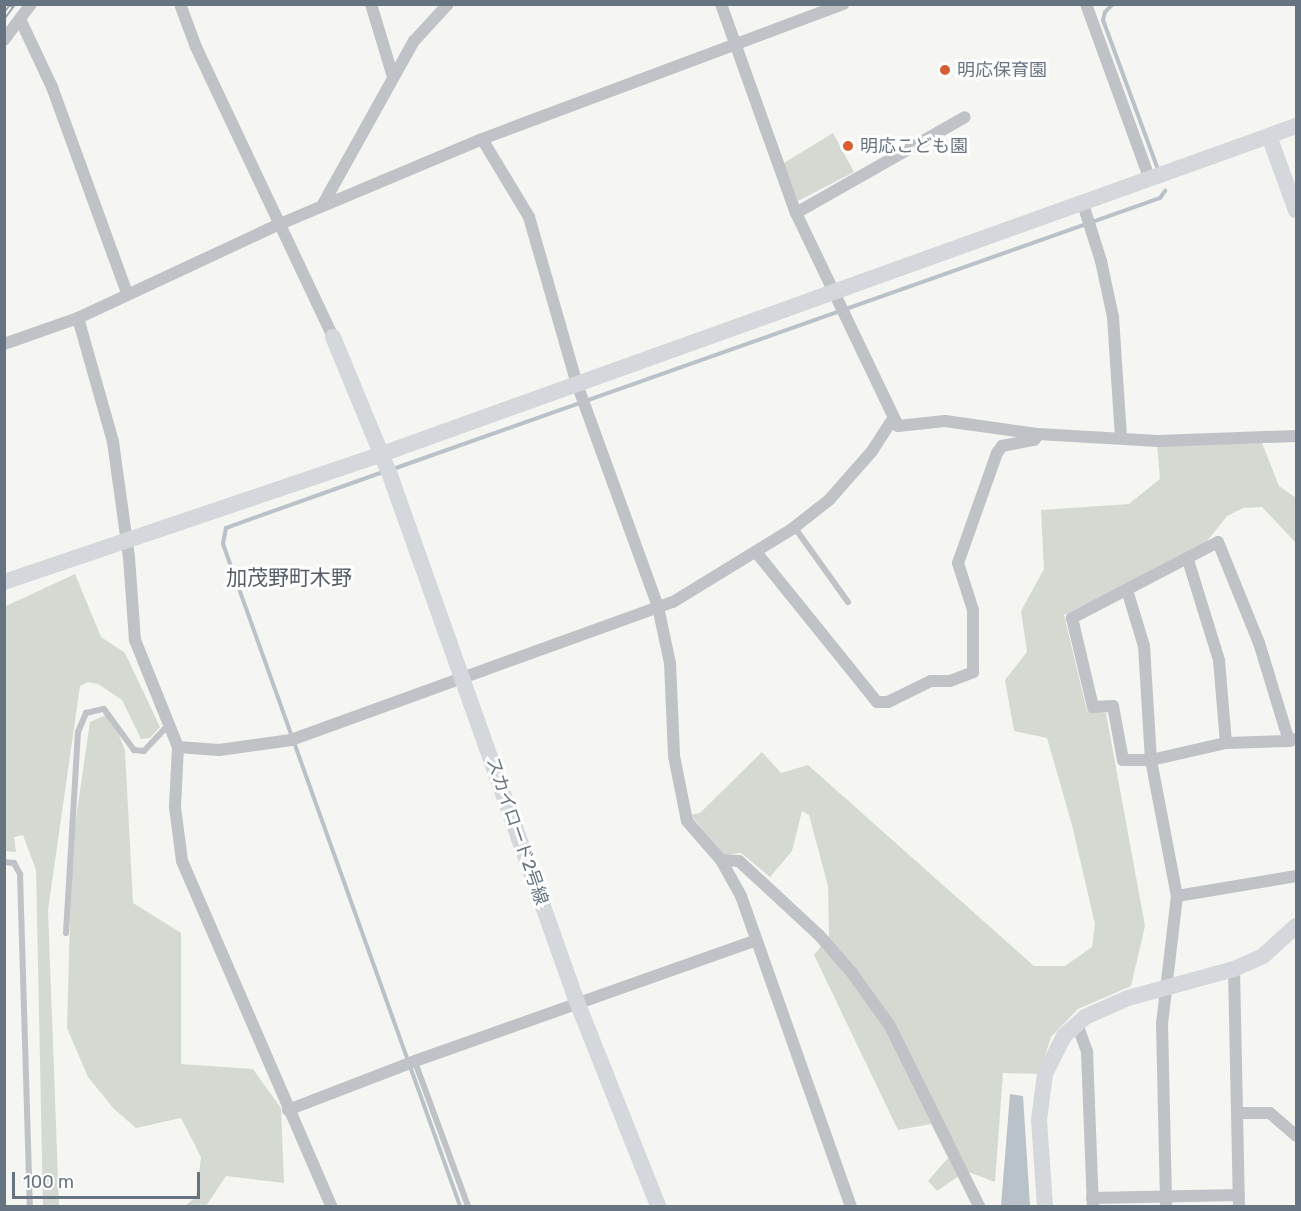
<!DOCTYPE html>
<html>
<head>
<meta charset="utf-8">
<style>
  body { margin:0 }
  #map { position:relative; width:1301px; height:1211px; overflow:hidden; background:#f5f5f2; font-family:Rubik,"Noto Sans JP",sans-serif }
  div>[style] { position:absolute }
  .green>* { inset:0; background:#d4dad2 }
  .water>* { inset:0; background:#b9c2c8 }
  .stream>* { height:4px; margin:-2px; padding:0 2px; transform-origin:2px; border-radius:2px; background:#b9c2c8 }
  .lane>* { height:6px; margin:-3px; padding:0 3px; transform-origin:3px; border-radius:3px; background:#bfc2c6 }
  .street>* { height:12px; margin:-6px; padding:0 6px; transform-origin:6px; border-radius:6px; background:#bfc2c6 }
  .secondary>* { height:16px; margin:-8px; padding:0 8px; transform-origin:8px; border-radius:8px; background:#d4d8dc }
  .rail>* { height:6px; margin-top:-3px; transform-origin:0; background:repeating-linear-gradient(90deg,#fff 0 11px,#9ea4aa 0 22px); box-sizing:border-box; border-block:2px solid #9ea4aa }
  .dots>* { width:16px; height:16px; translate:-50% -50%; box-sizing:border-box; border:3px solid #fff; border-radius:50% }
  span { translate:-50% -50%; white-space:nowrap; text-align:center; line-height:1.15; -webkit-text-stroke:6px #fff; paint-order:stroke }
  .poi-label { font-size:18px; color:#667481 }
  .left { translate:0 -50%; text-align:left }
  .street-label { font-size:18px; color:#667481 }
  .quarter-label { font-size:21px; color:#545d67 }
  .frame { position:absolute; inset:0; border:6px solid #667481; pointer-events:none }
  .scale { position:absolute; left:12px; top:1172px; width:188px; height:27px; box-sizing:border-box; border:3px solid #667481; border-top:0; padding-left:8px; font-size:18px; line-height:21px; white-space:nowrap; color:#667481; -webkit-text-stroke:4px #fff; paint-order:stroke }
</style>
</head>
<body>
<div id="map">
  <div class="green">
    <i style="clip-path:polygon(833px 133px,854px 172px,798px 201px,784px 163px)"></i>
    <i style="clip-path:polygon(1260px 438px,1279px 486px,1296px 498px,1296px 543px,1262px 507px,1243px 508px,1227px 516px,1204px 545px,1064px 615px,1087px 711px,1106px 713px,1145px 926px,1131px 986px,1078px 1009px,1051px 1037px,1039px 1074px,1003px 1073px,995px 1182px,966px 1171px,937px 1191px,928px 1181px,948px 1158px,931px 1124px,898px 1130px,814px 955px,829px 936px,828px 886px,809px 815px,802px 811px,792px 851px,770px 877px,741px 853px,724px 855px,691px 815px,700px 813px,762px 752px,781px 773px,808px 765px,1034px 966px,1065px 966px,1092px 947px,1095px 924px,1072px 825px,1047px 738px,1014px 731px,1005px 680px,1027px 652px,1021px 611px,1044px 569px,1041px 510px,1129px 504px,1160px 479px,1157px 444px)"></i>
    <i style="clip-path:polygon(75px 574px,101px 637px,125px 653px,160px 727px,150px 738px,141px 739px,122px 700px,98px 684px,88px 682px,80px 686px,48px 910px,59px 1206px,43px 1206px,36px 870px,23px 835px,14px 837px,16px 852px,5px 851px,4px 607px)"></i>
    <i style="clip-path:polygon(106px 715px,114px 723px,125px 750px,133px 903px,181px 933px,181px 1064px,253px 1069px,281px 1108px,284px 1183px,226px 1176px,206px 1206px,185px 1206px,196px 1197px,201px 1157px,181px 1118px,136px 1128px,114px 1109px,88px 1077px,67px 1028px,72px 846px,90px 722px)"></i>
  </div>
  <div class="water">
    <i style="clip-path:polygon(1010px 1094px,1023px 1096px,1030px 1206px,1001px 1206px)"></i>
  </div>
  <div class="stream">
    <i style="left:1113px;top:4px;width:11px;rotate:135deg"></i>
    <i style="left:1105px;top:12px;width:8px;rotate:104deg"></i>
    <i style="left:1103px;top:20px;width:157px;rotate:69.8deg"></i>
    <i style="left:393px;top:469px;width:813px;rotate:-19.46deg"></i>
    <i style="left:1160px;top:198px;width:9px;rotate:-54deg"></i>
    <i style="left:383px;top:472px;width:167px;rotate:160.4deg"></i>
    <i style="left:226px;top:528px;width:16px;rotate:101deg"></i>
    <i style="left:223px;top:544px;width:703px;rotate:70.3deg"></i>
  </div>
  <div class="lane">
    <i style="left:795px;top:528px;width:91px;rotate:54.4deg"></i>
    <i style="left:4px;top:862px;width:10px;rotate:6deg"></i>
    <i style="left:14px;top:863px;width:13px;rotate:61deg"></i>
    <i style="left:20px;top:874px;width:332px;rotate:88.3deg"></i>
    <i style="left:66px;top:933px;width:201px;rotate:-86.6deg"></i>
    <i style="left:78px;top:732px;width:21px;rotate:-67deg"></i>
    <i style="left:86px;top:713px;width:18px;rotate:-13deg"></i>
    <i style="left:104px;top:709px;width:51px;rotate:53.8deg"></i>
    <i style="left:134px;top:750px;width:10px;rotate:6deg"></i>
    <i style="left:144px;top:751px;width:35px;rotate:-47deg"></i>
    <i style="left:415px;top:1062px;width:153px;rotate:69.8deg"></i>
  </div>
  <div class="street">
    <i style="left:180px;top:4px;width:46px;rotate:69.6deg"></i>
    <i style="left:196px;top:47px;width:321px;rotate:64.7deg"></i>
    <i style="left:371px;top:4px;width:76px;rotate:73.2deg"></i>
    <i style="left:721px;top:4px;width:222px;rotate:70.3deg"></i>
    <i style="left:796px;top:213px;width:236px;rotate:64.4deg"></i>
    <i style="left:898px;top:426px;width:47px;rotate:-6.1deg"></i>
    <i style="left:945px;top:421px;width:94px;rotate:8deg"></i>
    <i style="left:1038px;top:434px;width:120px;rotate:3.3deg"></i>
    <i style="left:1158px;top:441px;width:138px;rotate:-2.1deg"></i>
    <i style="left:1086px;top:4px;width:187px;rotate:70deg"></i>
    <i style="left:20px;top:19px;width:75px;rotate:64.8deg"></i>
    <i style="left:52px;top:87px;width:219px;rotate:70deg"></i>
    <i style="left:4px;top:40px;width:45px;rotate:-53.1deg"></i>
    <i style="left:482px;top:139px;width:91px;rotate:58.9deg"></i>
    <i style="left:529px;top:217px;width:174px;rotate:74deg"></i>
    <i style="left:577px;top:384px;width:237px;rotate:70deg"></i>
    <i style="left:658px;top:607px;width:57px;rotate:77.9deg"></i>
    <i style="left:670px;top:663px;width:93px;rotate:87.5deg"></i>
    <i style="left:674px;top:756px;width:66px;rotate:78.7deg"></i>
    <i style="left:687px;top:821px;width:52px;rotate:48.9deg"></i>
    <i style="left:721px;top:860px;width:41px;rotate:60.9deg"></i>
    <i style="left:741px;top:896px;width:329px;rotate:70.5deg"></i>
    <i style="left:1083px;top:204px;width:60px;rotate:72.5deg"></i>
    <i style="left:1101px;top:261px;width:57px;rotate:77.9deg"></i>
    <i style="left:1113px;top:317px;width:121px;rotate:86.2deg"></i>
    <i style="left:322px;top:206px;width:189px;rotate:-60.9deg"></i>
    <i style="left:414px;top:41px;width:50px;rotate:-47.4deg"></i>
    <i style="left:796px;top:213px;width:194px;rotate:-29.6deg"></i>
    <i style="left:78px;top:318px;width:129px;rotate:74.2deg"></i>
    <i style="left:113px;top:442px;width:116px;rotate:82.1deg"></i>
    <i style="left:129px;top:557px;width:83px;rotate:85.9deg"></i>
    <i style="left:135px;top:640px;width:115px;rotate:68.1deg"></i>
    <i style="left:178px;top:747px;width:60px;rotate:92.9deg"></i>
    <i style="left:175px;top:807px;width:54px;rotate:82.6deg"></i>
    <i style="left:182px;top:861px;width:376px;rotate:66.6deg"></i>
    <i style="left:4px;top:344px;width:78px;rotate:-19.4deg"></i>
    <i style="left:78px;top:318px;width:223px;rotate:-25deg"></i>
    <i style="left:280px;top:224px;width:219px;rotate:-22.8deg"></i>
    <i style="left:482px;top:139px;width:386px;rotate:-20.5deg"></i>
    <i style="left:756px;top:552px;width:193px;rotate:51.1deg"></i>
    <i style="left:877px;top:702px;width:11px"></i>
    <i style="left:888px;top:702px;width:48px;rotate:-26deg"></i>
    <i style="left:931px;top:681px;width:19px"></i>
    <i style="left:950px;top:681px;width:25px;rotate:-21deg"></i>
    <i style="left:973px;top:672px;width:62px;rotate:-90deg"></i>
    <i style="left:973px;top:610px;width:49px;rotate:-107.7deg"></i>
    <i style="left:958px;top:563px;width:117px;rotate:-70.5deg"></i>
    <i style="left:997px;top:453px;width:9px;rotate:-54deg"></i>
    <i style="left:1002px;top:446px;width:33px;rotate:-11deg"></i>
    <i style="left:1034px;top:440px;width:6px;rotate:-51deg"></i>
    <i style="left:1188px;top:560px;width:105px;rotate:72.8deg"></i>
    <i style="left:1219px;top:660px;width:83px;rotate:85.2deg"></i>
    <i style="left:1127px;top:590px;width:59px;rotate:73.1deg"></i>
    <i style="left:1144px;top:646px;width:114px;rotate:86.5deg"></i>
    <i style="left:1151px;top:760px;width:138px;rotate:79.2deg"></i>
    <i style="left:1177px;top:896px;width:129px;rotate:96.7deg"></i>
    <i style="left:1162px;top:1024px;width:182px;rotate:88.7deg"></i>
    <i style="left:1289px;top:741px;width:102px;rotate:-107deg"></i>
    <i style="left:1259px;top:643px;width:109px;rotate:-112.1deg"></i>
    <i style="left:1218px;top:542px;width:165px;rotate:152.5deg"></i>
    <i style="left:1072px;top:618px;width:91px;rotate:76.7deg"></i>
    <i style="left:1093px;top:707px;width:20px;rotate:-3deg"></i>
    <i style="left:1113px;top:706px;width:55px;rotate:79.5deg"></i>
    <i style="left:1123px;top:760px;width:28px"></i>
    <i style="left:1151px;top:760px;width:77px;rotate:-12.8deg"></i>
    <i style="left:1226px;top:743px;width:63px;rotate:-1.8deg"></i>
    <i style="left:1289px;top:741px;width:7px;rotate:-16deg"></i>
    <i style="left:178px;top:747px;width:41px;rotate:4.2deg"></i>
    <i style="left:219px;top:750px;width:73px;rotate:-7.9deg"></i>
    <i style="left:291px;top:740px;width:406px;rotate:-19.9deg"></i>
    <i style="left:673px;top:602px;width:140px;rotate:-31.5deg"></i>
    <i style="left:792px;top:529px;width:47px;rotate:-38.1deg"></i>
    <i style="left:829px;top:500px;width:65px;rotate:-48.7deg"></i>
    <i style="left:872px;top:451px;width:37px;rotate:-57deg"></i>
    <i style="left:721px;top:860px;width:18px;rotate:3deg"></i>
    <i style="left:739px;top:861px;width:109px;rotate:42.8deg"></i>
    <i style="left:819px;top:935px;width:50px;rotate:49deg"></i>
    <i style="left:852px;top:973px;width:65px;rotate:54.4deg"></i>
    <i style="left:890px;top:1026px;width:201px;rotate:63.7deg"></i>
    <i style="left:1177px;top:896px;width:121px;rotate:-9.5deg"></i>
    <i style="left:1234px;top:969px;width:237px;rotate:88.8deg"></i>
    <i style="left:1077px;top:1024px;width:30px;rotate:70deg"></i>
    <i style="left:1087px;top:1052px;width:154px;rotate:87.8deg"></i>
    <i style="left:288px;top:1110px;width:136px;rotate:-21.1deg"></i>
    <i style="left:415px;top:1061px;width:360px;rotate:-19.5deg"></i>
    <i style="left:1239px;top:1113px;width:31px"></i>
    <i style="left:1270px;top:1113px;width:35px;rotate:41deg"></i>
    <i style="left:1092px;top:1198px;width:147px;rotate:-1.2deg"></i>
  </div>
  <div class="secondary">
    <i style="left:1269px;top:136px;width:79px;rotate:70deg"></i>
    <i style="left:333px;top:337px;width:152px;rotate:67.6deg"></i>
    <i style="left:391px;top:478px;width:556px;rotate:70.46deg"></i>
    <i style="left:577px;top:1002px;width:219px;rotate:68.3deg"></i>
    <i style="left:4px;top:582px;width:399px;rotate:-18.7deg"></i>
    <i style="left:382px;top:454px;width:971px;rotate:-19.74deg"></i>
    <i style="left:1045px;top:1206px;width:86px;rotate:-94deg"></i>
    <i style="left:1039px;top:1120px;width:46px;rotate:-82.6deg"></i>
    <i style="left:1045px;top:1074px;width:42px;rotate:-63.4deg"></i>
    <i style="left:1064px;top:1036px;width:28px;rotate:-42deg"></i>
    <i style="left:1085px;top:1017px;width:47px;rotate:-23.8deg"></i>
    <i style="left:1128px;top:998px;width:110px;rotate:-15.3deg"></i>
    <i style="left:1234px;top:969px;width:32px;rotate:-24deg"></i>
    <i style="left:1263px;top:956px;width:45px;rotate:-42.3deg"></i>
  </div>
  <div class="rail">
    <i style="left:4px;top:16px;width:15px;rotate:-53deg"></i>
  </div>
  <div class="dots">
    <i style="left:945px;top:70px;background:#d85f30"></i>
    <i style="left:848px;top:146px;background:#d85f30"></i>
  </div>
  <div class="poi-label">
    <span class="left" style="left:957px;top:70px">明応保育園</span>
    <span class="left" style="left:860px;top:146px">明応こども園</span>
  </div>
  <div class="street-label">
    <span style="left:517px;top:831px;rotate:71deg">スカイロード2号線</span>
  </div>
  <div class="quarter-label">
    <span style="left:289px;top:578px">加茂野町木野</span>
  </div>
  <div class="frame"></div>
  <div class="scale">100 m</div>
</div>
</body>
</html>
